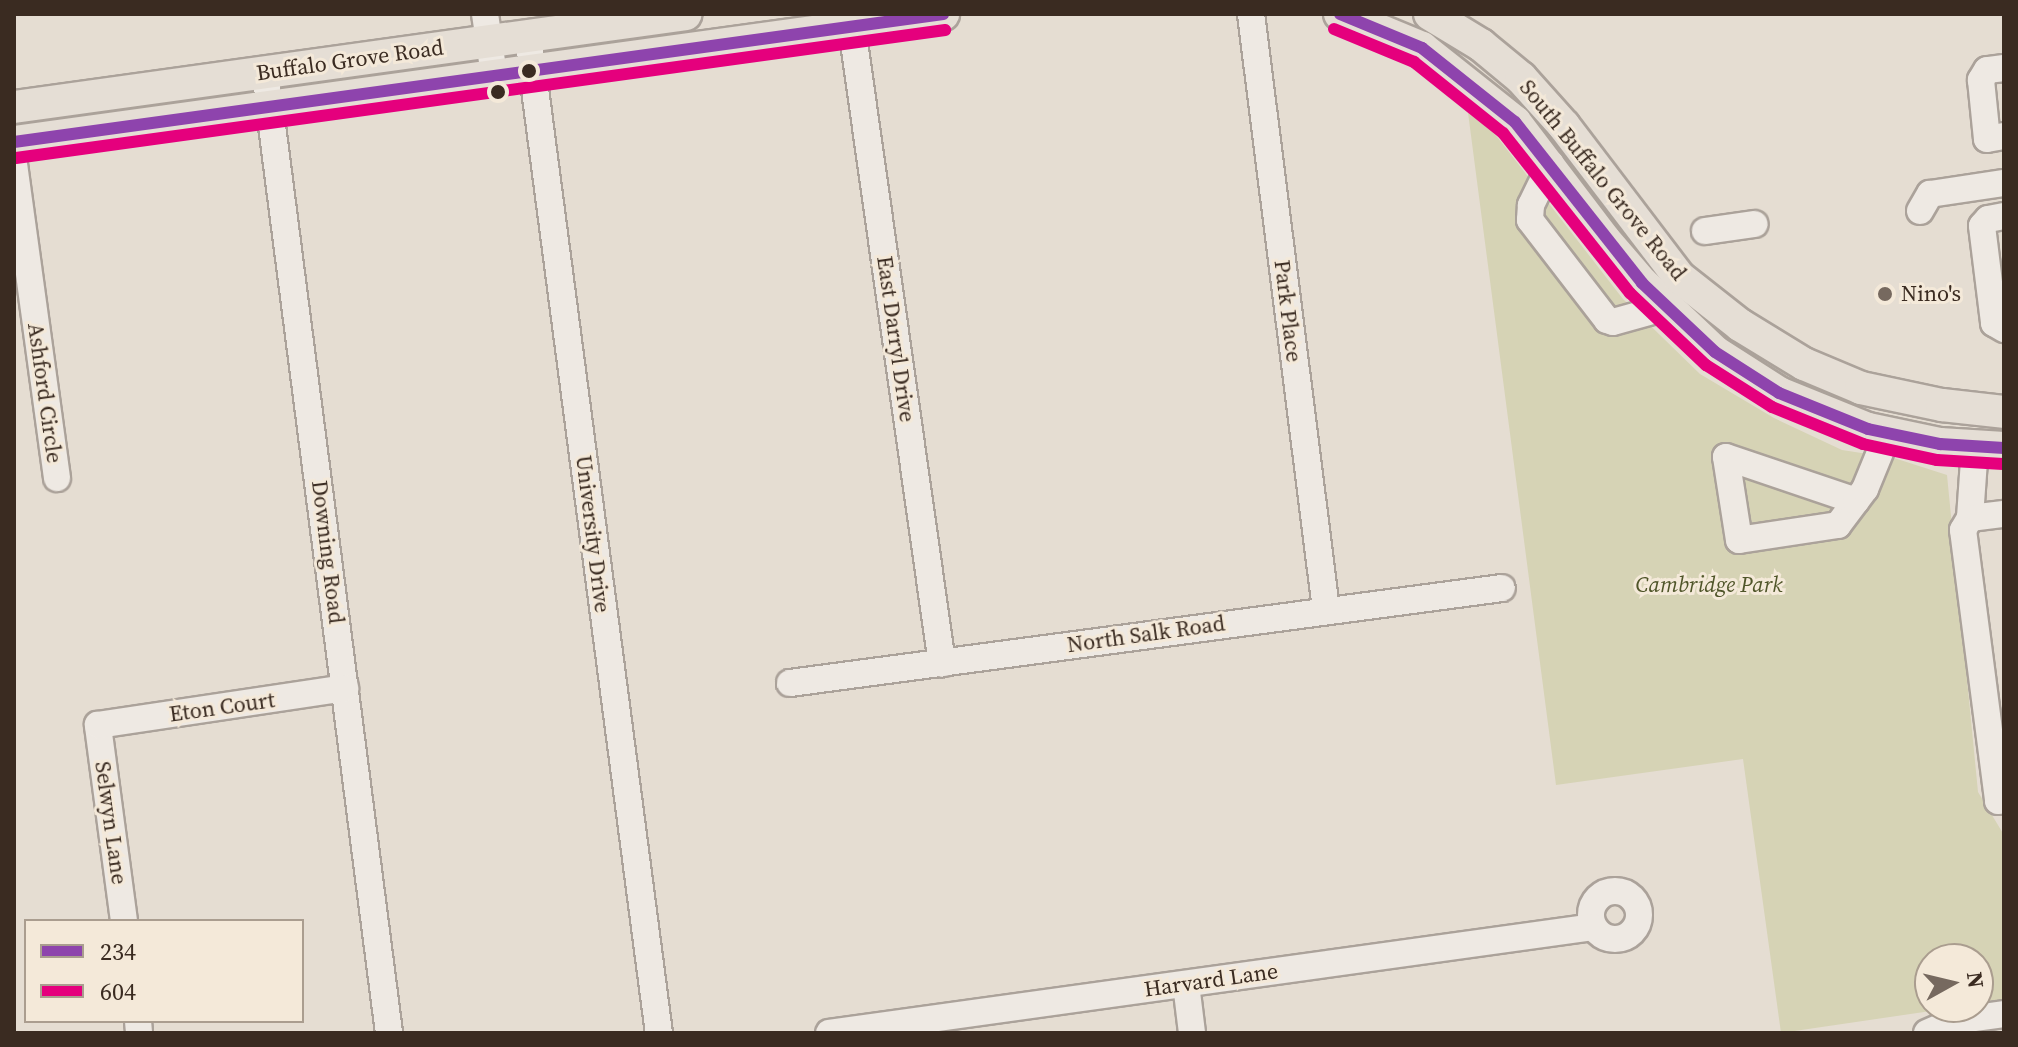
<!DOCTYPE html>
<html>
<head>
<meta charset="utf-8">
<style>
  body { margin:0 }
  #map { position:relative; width:2018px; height:1047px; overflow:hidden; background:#e5ddd2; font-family:"Source Serif 4",serif }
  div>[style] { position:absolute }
  .green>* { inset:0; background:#d6d3b5 }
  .roads { filter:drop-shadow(2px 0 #aba29a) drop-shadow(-2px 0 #aba29a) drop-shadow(0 2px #aba29a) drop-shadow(0 -2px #aba29a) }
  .minor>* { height:26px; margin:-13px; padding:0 13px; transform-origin:13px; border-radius:13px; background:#eee9e3 }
  .minor>.ring { margin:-13px; padding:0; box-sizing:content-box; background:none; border:26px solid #eee9e3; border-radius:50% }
  .major>* { height:32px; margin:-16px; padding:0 16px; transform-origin:16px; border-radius:16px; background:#e5ded5 }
  .bus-1>* { height:12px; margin:-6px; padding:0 6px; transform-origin:6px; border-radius:6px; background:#8e44ad }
  .bus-2>* { height:12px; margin:-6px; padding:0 6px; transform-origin:6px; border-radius:6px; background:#e5007d }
  .dots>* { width:22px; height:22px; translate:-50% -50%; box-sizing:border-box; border:4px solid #f4e9d9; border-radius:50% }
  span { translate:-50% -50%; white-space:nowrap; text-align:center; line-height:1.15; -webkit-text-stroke:6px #f4e9d9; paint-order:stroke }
  .street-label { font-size:22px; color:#3a2b21 }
  .poi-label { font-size:22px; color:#3a2b21 }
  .left { translate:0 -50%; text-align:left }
  .park-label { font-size:22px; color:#4f5529; font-style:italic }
  .frame { position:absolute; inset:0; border:16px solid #3a2b21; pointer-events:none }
  .legend { position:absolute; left:24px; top:919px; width:280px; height:104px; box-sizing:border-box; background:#f4e9d9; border:2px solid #aa9d8f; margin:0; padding:10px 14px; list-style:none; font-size:24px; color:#3a2b21 }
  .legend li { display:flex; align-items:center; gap:16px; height:40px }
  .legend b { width:40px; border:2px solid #aa9d8f }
  .north { position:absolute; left:1914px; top:943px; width:80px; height:80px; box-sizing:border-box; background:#f4e9d9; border:2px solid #aa9d8f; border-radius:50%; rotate:82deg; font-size:22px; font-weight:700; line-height:32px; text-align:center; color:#3a2b21 }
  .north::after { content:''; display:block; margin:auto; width:28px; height:36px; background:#76695f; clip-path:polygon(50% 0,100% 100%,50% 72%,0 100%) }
</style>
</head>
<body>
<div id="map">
  <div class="green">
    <i style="clip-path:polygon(1467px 105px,1498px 138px,1623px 299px,1700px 374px,1774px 418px,1842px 450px,1894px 458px,1947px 475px,1978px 792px,2004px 835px,2004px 1000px,1978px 1004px,1978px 959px,1930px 959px,1930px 1007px,1958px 1007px,1781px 1033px,1743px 759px,1556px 785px)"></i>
  </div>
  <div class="roads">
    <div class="minor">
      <i style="left:485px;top:14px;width:62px;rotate:81.6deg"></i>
      <i style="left:850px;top:14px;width:656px;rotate:81.94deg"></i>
      <i style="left:1251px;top:14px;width:600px;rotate:82.82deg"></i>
      <i style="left:530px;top:51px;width:990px;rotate:82.52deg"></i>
      <i style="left:2004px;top:68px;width:17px;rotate:173deg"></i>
      <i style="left:1987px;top:70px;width:12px;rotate:121deg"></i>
      <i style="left:1981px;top:80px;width:59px;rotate:84.2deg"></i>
      <i style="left:1987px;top:139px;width:17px;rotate:-10deg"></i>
      <i style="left:267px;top:87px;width:954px;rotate:82.65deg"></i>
      <i style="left:14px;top:164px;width:317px;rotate:82.2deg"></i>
      <i style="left:1551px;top:164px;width:46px;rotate:116deg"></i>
      <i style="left:1531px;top:205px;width:15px;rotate:94deg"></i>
      <i style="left:1530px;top:220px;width:126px;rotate:52.4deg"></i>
      <i style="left:1607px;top:320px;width:6px;rotate:18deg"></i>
      <i style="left:1613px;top:322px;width:56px;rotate:-15.5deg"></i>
      <i style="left:1920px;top:211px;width:20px;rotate:-60deg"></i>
      <i style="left:1930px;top:194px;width:75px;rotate:-8.5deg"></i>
      <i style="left:2004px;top:216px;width:16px;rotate:169deg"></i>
      <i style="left:1988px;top:219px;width:9px;rotate:131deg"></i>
      <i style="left:1982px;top:226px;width:98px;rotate:82.9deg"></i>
      <i style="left:1994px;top:323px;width:12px;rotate:31deg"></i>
      <i style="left:1705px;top:231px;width:50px;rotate:-8deg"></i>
      <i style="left:1975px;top:446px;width:72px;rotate:94deg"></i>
      <i style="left:1970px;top:518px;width:34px;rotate:-7deg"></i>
      <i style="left:1856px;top:501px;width:30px;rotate:127deg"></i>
      <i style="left:1838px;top:525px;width:100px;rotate:171.4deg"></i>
      <i style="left:1739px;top:540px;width:84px;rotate:-98.9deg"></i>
      <i style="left:1726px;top:457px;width:137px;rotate:18.7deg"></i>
      <i style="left:1856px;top:501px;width:15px;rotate:-53deg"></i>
      <i style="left:1865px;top:489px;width:61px;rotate:-67.7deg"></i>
      <i style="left:1970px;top:518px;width:14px;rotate:120deg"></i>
      <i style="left:1963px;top:530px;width:273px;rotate:82.6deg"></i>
      <i style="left:1998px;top:801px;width:6px;rotate:-9deg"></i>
      <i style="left:790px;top:683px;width:718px;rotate:-7.6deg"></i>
      <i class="ring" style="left:1591px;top:891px;width:22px;height:22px"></i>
      <i style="left:124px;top:921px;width:198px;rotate:-97.6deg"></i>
      <i style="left:98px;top:725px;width:250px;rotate:-8.5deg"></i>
      <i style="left:1186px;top:984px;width:49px;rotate:83deg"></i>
      <i style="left:138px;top:1021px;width:12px;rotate:85deg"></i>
      <i style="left:829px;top:1033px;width:771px;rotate:-7.9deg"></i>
      <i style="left:1927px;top:1033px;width:30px;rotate:-24deg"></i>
      <i style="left:1954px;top:1021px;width:50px;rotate:-8deg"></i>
    </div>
    <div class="major">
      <i style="left:1340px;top:14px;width:89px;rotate:22.5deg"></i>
      <i style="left:1422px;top:48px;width:119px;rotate:38.5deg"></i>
      <i style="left:1515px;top:122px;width:147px;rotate:52.7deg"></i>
      <i style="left:1604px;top:239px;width:58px;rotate:49.2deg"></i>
      <i style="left:1642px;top:283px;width:100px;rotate:43.4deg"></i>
      <i style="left:1715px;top:352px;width:76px;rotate:32.6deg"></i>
      <i style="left:1779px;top:393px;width:96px;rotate:22deg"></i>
      <i style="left:1868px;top:429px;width:74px;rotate:11.8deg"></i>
      <i style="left:1940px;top:444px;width:64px;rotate:3.6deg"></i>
      <i style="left:1430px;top:14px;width:60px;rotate:31.3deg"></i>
      <i style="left:1481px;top:45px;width:52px;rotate:39.5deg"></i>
      <i style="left:1521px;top:78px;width:64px;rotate:48.1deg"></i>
      <i style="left:1564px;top:126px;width:190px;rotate:52.7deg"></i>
      <i style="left:1679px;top:277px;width:78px;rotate:38.2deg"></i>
      <i style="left:1740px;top:325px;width:75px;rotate:31.4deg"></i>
      <i style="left:1804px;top:364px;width:62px;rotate:22.8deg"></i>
      <i style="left:1861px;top:388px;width:83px;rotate:11.9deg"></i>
      <i style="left:1942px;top:405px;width:62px;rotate:6.4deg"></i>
      <i style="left:14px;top:107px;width:678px;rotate:-7.88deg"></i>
      <i style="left:14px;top:142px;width:938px;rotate:-7.84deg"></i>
    </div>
  </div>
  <div class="bus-1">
    <i style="left:1340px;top:14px;width:89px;rotate:22.5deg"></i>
    <i style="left:1422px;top:48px;width:119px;rotate:38.5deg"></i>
    <i style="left:1515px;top:122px;width:205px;rotate:51.7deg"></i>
    <i style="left:1642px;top:283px;width:100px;rotate:43.4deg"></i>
    <i style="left:1715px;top:352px;width:76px;rotate:32.6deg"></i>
    <i style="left:1779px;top:393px;width:96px;rotate:22deg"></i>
    <i style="left:1868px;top:429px;width:74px;rotate:11.8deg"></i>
    <i style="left:1940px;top:444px;width:64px;rotate:3.6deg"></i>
    <i style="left:14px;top:142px;width:938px;rotate:-7.84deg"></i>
  </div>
  <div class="bus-2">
    <i style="left:1334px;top:29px;width:87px;rotate:22.4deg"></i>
    <i style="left:1414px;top:62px;width:114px;rotate:38.6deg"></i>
    <i style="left:1503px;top:133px;width:204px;rotate:51.6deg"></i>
    <i style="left:1630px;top:293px;width:105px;rotate:43.5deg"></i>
    <i style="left:1706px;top:365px;width:78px;rotate:32.5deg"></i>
    <i style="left:1772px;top:407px;width:98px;rotate:22.1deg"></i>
    <i style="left:1863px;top:444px;width:76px;rotate:12.2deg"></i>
    <i style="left:1937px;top:460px;width:66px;rotate:3.5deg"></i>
    <i style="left:16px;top:158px;width:938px;rotate:-7.84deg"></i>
  </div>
  <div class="dots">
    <i style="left:529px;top:71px;background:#3a2b21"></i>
    <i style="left:498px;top:92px;background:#3a2b21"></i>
    <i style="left:1885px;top:294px;background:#76695f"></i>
  </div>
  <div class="street-label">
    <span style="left:350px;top:60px;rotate:-8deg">Buffalo Grove Road</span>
    <span style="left:1603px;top:180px;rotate:51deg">South Buffalo Grove Road</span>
    <span style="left:1288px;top:311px;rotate:83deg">Park Place</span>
    <span style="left:896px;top:339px;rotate:82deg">East Darryl Drive</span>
    <span style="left:45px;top:393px;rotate:82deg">Ashford Circle</span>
    <span style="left:593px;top:534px;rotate:83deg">University Drive</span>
    <span style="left:328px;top:552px;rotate:83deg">Downing Road</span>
    <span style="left:1146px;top:634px;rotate:-8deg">North Salk Road</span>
    <span style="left:222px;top:707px;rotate:-8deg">Eton Court</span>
    <span style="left:111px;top:823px;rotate:82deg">Selwyn Lane</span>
    <span style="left:1211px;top:980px;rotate:-8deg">Harvard Lane</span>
  </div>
  <div class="poi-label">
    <span class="left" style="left:1901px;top:294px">Nino's</span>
  </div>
  <div class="park-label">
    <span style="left:1709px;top:585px">Cambridge Park</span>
  </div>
  <div class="frame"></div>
  <ul class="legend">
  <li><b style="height:10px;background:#8e44ad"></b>234</li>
  <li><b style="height:10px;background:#e5007d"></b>604</li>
  </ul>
  <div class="north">N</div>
</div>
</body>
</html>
